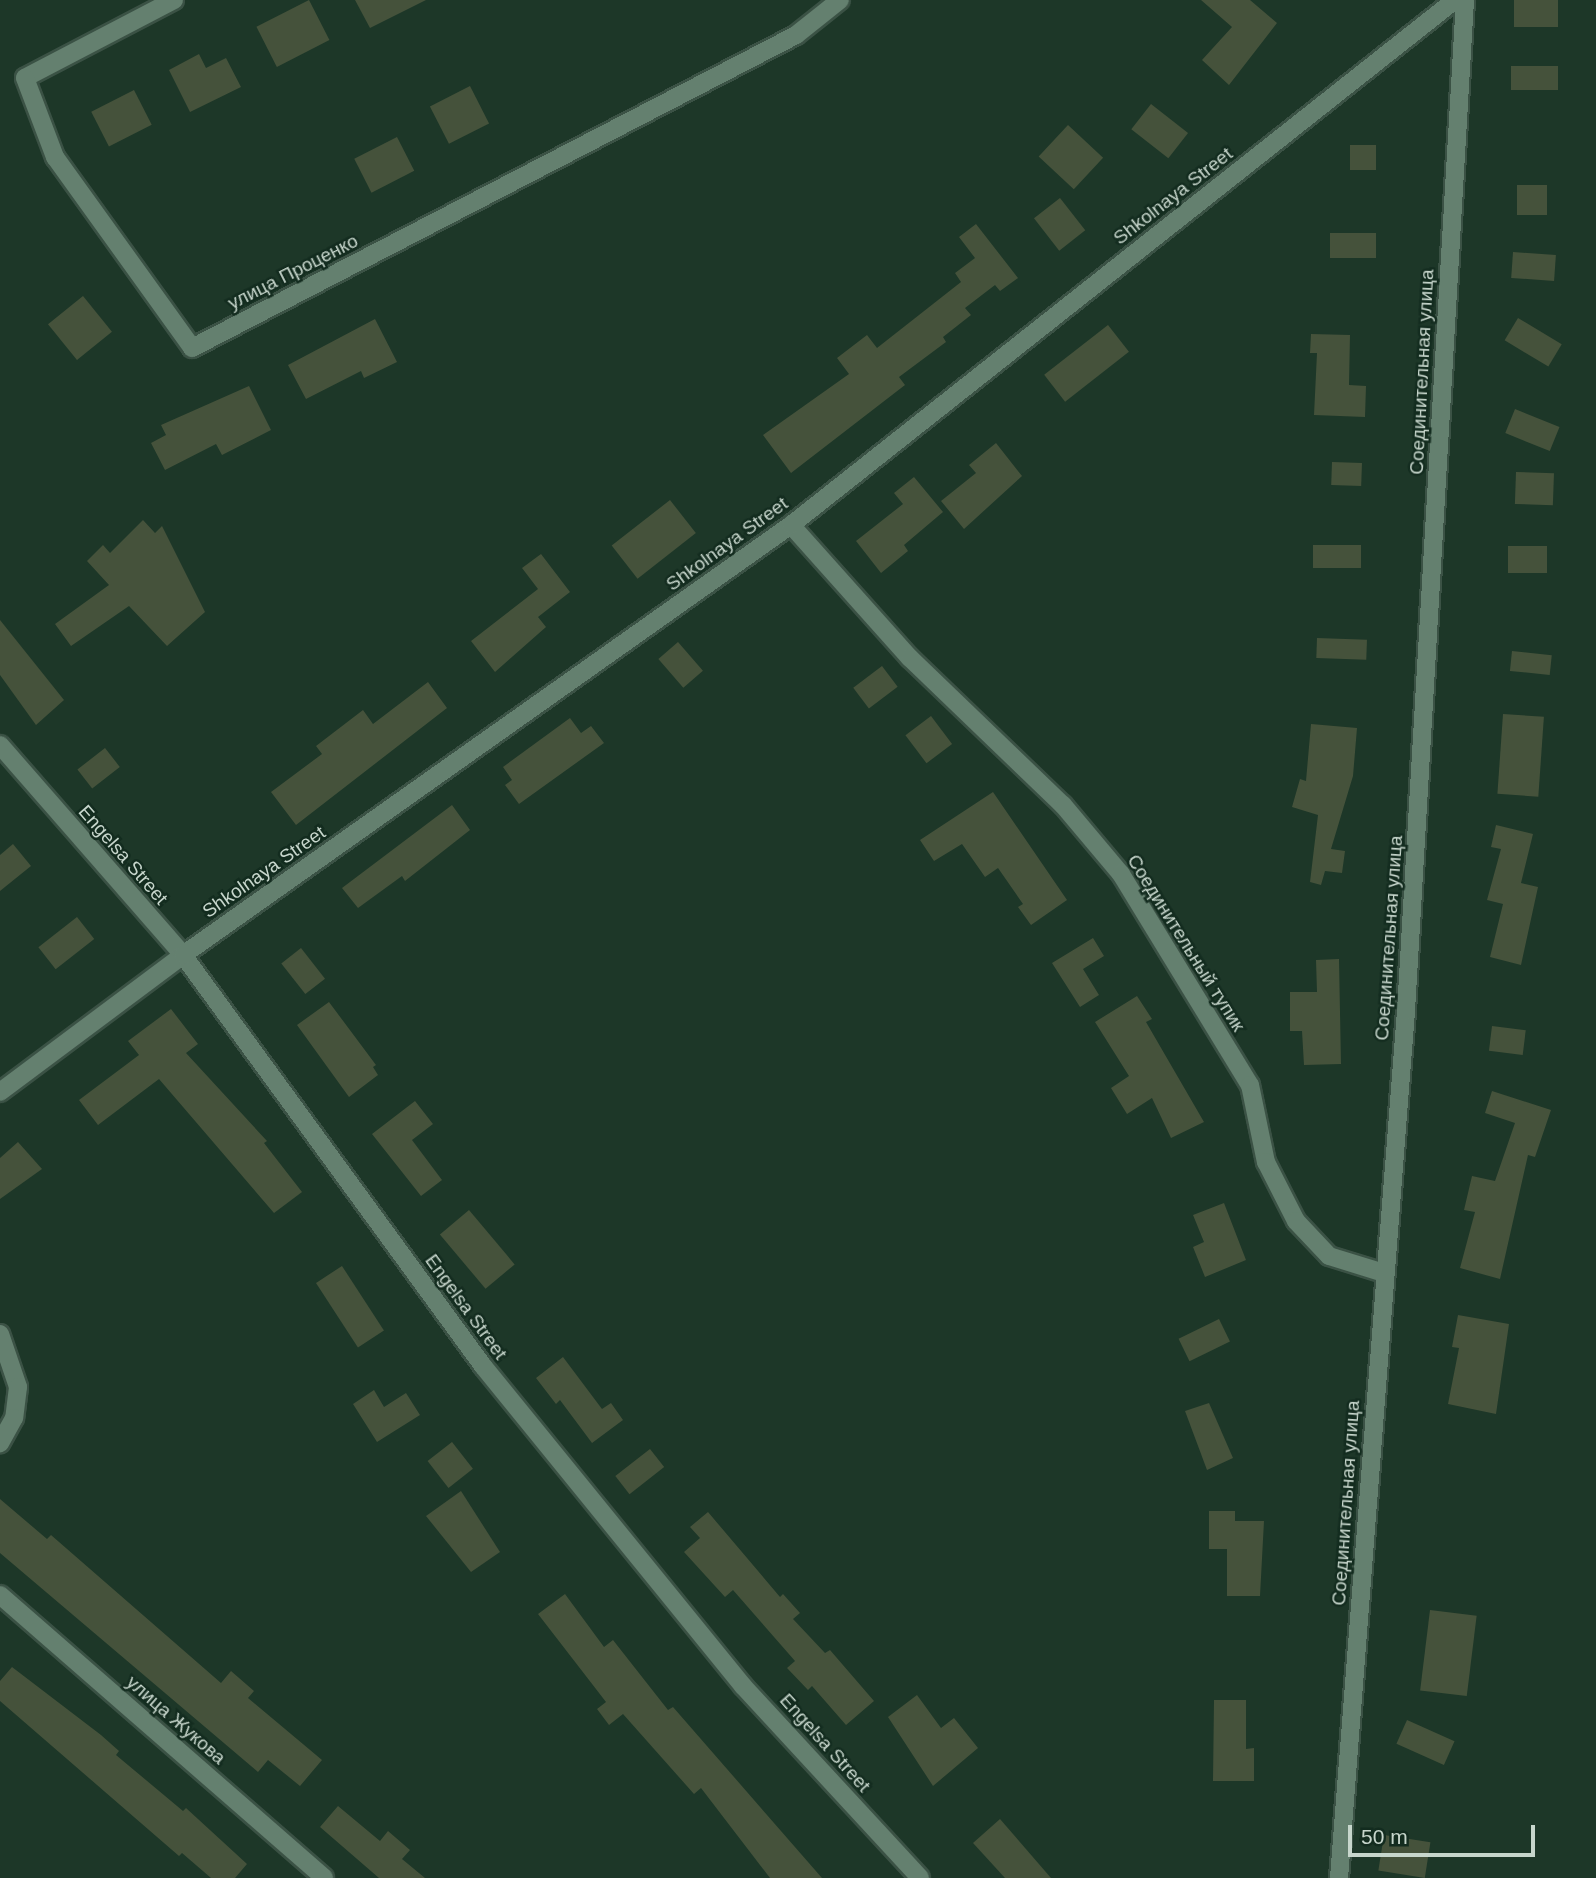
<!DOCTYPE html>
<html>
<head>
<meta charset="utf-8">
<style>
  body { margin:0 }
  #map { position:relative; width:1596px; height:1878px; overflow:hidden; background:#1d3728; font-family:Helvetica,sans-serif }
  div>[style] { position:absolute }
  .building>* { inset:0; background:#45523b; transform-origin:0 0 }
  .roads { filter:drop-shadow(2px 0 #3b5245) drop-shadow(-2px 0 #3b5245) drop-shadow(0 2px #3b5245) drop-shadow(0 -2px #3b5245) }
  .minor>* { height:18px; margin:-9px; padding:0 9px; transform-origin:9px; border-radius:9px; background:#64806f }
  span { translate:-50% -50%; white-space:nowrap; text-align:center; line-height:1.15; -webkit-text-stroke:5px #132c1f; paint-order:stroke }
  .street-label { font-size:19px; color:#c7d6cc }
  .scale { position:absolute; left:1348px; top:1825px; width:187px; height:32px; box-sizing:border-box; border:4px solid #c7d6cc; border-top:0; padding-left:9px; font-size:21px; line-height:24px; white-space:nowrap; color:#c7d6cc; -webkit-text-stroke:5px #132c1f; paint-order:stroke }
</style>
</head>
<body>
<div id="map">
  <div class="building">
    <i style="left:309px;top:0;width:45px;height:59px;rotate:63deg"></i>
    <i style="clip-path:polygon(355px 0,426px 0,370px 28px)"></i>
    <i style="clip-path:polygon(1201px 0,1250px 0,1277px 23px,1229px 85px,1202px 60px,1232px 27px)"></i>
    <i style="left:1514px;top:0;width:44px;height:27px"></i>
    <i style="clip-path:polygon(199px 54px,206px 68px,226px 58px,241px 87px,190px 112px,169px 70px)"></i>
    <i style="left:1511px;top:66px;width:47px;height:24px"></i>
    <i style="left:470px;top:86px;width:42px;height:45px;rotate:63deg"></i>
    <i style="left:134px;top:90px;width:39px;height:48px;rotate:63deg"></i>
    <i style="left:1151px;top:104px;width:47px;height:32px;rotate:38deg"></i>
    <i style="left:1068px;top:125px;width:48px;height:43px;rotate:43deg"></i>
    <i style="left:397px;top:137px;width:38px;height:48px;rotate:63deg"></i>
    <i style="left:1350px;top:145px;width:26px;height:25px"></i>
    <i style="left:1517px;top:185px;width:30px;height:30px"></i>
    <i style="left:1060px;top:198px;width:41px;height:33px;rotate:52deg"></i>
    <i style="clip-path:polygon(976px 224px,1018px 278px,1000px 291px,995px 285px,965px 308px,971px 315px,943px 337px,946px 342px,899px 377px,905px 385px,791px 473px,763px 435px,849px 374px,837px 358px,867px 335px,877px 348px,961px 282px,955px 273px,975px 258px,959px 237px)"></i>
    <i style="left:1330px;top:233px;width:46px;height:25px"></i>
    <i style="left:1513px;top:252px;width:43px;height:26px;rotate:4deg"></i>
    <i style="left:83px;top:296px;width:46px;height:45px;rotate:51deg"></i>
    <i style="left:1518px;top:318px;width:51px;height:26px;rotate:31deg"></i>
    <i style="clip-path:polygon(375px 319px,397px 362px,364px 378px,361px 371px,306px 399px,288px 365px)"></i>
    <i style="left:1108px;top:325px;width:34px;height:81px;rotate:52deg"></i>
    <i style="clip-path:polygon(1311px 334px,1350px 335px,1349px 385px,1366px 386px,1365px 417px,1314px 415px,1317px 353px,1310px 353px)"></i>
    <i style="clip-path:polygon(249px 386px,271px 430px,222px 455px,216px 444px,165px 470px,151px 443px,166px 435px,161px 425px)"></i>
    <i style="left:1515px;top:409px;width:48px;height:26px;rotate:22deg"></i>
    <i style="clip-path:polygon(996px 443px,1022px 476px,964px 529px,941px 501px,976px 473px,969px 465px)"></i>
    <i style="left:1332px;top:462px;width:30px;height:23px;rotate:2deg"></i>
    <i style="left:1516px;top:472px;width:38px;height:32px;rotate:2deg"></i>
    <i style="clip-path:polygon(914px 477px,943px 512px,904px 545px,908px 551px,881px 573px,856px 541px,903px 504px,894px 493px)"></i>
    <i style="left:670px;top:500px;width:42px;height:74px;rotate:52deg"></i>
    <i style="clip-path:polygon(143px 520px,155px 533px,162px 526px,205px 612px,167px 646px,129px 606px,71px 646px,55px 624px,109px 585px,87px 561px,103px 545px,110px 553px)"></i>
    <i style="left:1313px;top:545px;width:48px;height:23px"></i>
    <i style="left:1508px;top:546px;width:39px;height:27px"></i>
    <i style="clip-path:polygon(541px 554px,570px 592px,538px 617px,546px 627px,495px 672px,471px 641px,538px 589px,522px 568px)"></i>
    <i style="clip-path:polygon(0 620px,64px 700px,36px 725px,0 675px)"></i>
    <i style="left:1317px;top:638px;width:50px;height:20px;rotate:2deg"></i>
    <i style="left:678px;top:642px;width:38px;height:26px;rotate:49deg"></i>
    <i style="left:1512px;top:651px;width:40px;height:20px;rotate:6deg"></i>
    <i style="left:882px;top:666px;width:26px;height:36px;rotate:53deg"></i>
    <i style="clip-path:polygon(428px 682px,447px 708px,296px 825px,271px 792px,322px 754px,316px 746px,363px 710px,373px 724px)"></i>
    <i style="left:1503px;top:714px;width:41px;height:80px;rotate:4deg"></i>
    <i style="left:931px;top:716px;width:35px;height:32px;rotate:53deg"></i>
    <i style="clip-path:polygon(570px 718px,581px 733px,591px 726px,604px 743px,519px 804px,505px 785px,512px 780px,503px 767px)"></i>
    <i style="clip-path:polygon(1311px 724px,1357px 728px,1353px 776px,1331px 849px,1345px 851px,1342px 873px,1325px 871px,1321px 885px,1310px 882px,1318px 815px,1292px 807px,1300px 779px,1306px 781px)"></i>
    <i style="left:105px;top:748px;width:24px;height:35px;rotate:52deg"></i>
    <i style="clip-path:polygon(993px 792px,1067px 900px,1031px 925px,1018px 907px,1023px 904px,998px 868px,985px 877px,962px 844px,934px 861px,920px 840px)"></i>
    <i style="clip-path:polygon(452px 805px,470px 830px,405px 881px,402px 876px,358px 908px,342px 888px)"></i>
    <i style="clip-path:polygon(1496px 825px,1533px 834px,1521px 883px,1538px 887px,1521px 965px,1490px 957px,1503px 904px,1487px 900px,1501px 849px,1491px 847px)"></i>
    <i style="clip-path:polygon(13px 844px,31px 866px,0 891px,0 855px)"></i>
    <i style="left:77px;top:917px;width:28px;height:49px;rotate:52deg"></i>
    <i style="clip-path:polygon(1093px 938px,1104px 956px,1083px 969px,1099px 995px,1080px 1007px,1052px 963px)"></i>
    <i style="left:301px;top:948px;width:39px;height:25px;rotate:52deg"></i>
    <i style="clip-path:polygon(1339px 959px,1341px 1064px,1304px 1065px,1302px 1031px,1290px 1031px,1290px 992px,1317px 992px,1316px 960px)"></i>
    <i style="clip-path:polygon(1137px 996px,1152px 1019px,1146px 1022px,1204px 1122px,1171px 1138px,1152px 1098px,1127px 1114px,1111px 1088px,1129px 1076px,1095px 1022px)"></i>
    <i style="clip-path:polygon(329px 1002px,376px 1065px,373px 1067px,378px 1075px,349px 1097px,297px 1025px)"></i>
    <i style="clip-path:polygon(171px 1009px,198px 1044px,186px 1053px,267px 1141px,264px 1143px,302px 1192px,274px 1213px,159px 1079px,98px 1125px,79px 1100px,139px 1055px,128px 1041px)"></i>
    <i style="left:1492px;top:1026px;width:34px;height:25px;rotate:7deg"></i>
    <i style="clip-path:polygon(1492px 1091px,1551px 1110px,1535px 1157px,1528px 1155px,1500px 1279px,1460px 1268px,1475px 1212px,1464px 1210px,1472px 1176px,1495px 1181px,1515px 1123px,1485px 1113px)"></i>
    <i style="clip-path:polygon(415px 1101px,433px 1124px,412px 1140px,442px 1180px,421px 1196px,372px 1134px)"></i>
    <i style="clip-path:polygon(18px 1142px,42px 1169px,0 1199px,0 1158px)"></i>
    <i style="clip-path:polygon(1224px 1203px,1246px 1260px,1205px 1277px,1193px 1247px,1204px 1242px,1193px 1215px)"></i>
    <i style="left:469px;top:1210px;width:71px;height:38px;rotate:50deg"></i>
    <i style="left:342px;top:1266px;width:77px;height:31px;rotate:57deg"></i>
    <i style="clip-path:polygon(1458px 1315px,1509px 1324px,1496px 1414px,1448px 1404px,1459px 1348px,1452px 1347px)"></i>
    <i style="left:1219px;top:1319px;width:25px;height:45px;rotate:64deg"></i>
    <i style="clip-path:polygon(563px 1357px,602px 1409px,611px 1403px,623px 1420px,592px 1443px,560px 1400px,556px 1404px,536px 1378px)"></i>
    <i style="clip-path:polygon(374px 1390px,384px 1407px,406px 1393px,420px 1415px,377px 1442px,353px 1404px)"></i>
    <i style="clip-path:polygon(1209px 1403px,1233px 1458px,1207px 1470px,1185px 1411px)"></i>
    <i style="left:452px;top:1442px;width:34px;height:31px;rotate:52deg"></i>
    <i style="left:650px;top:1449px;width:23px;height:44px;rotate:52deg"></i>
    <i style="clip-path:polygon(461px 1491px,500px 1552px,471px 1572px,426px 1516px)"></i>
    <i style="clip-path:polygon(0 1499px,47px 1539px,51px 1535px,221px 1683px,231px 1671px,254px 1691px,248px 1698px,322px 1760px,300px 1786px,268px 1760px,258px 1772px,0 1553px)"></i>
    <i style="clip-path:polygon(1209px 1511px,1235px 1511px,1235px 1521px,1264px 1521px,1260px 1596px,1227px 1596px,1227px 1549px,1209px 1549px)"></i>
    <i style="clip-path:polygon(708px 1512px,780px 1597px,783px 1594px,800px 1613px,793px 1619px,825px 1653px,830px 1650px,874px 1701px,846px 1725px,812px 1686px,808px 1690px,787px 1668px,795px 1661px,733px 1590px,725px 1597px,684px 1552px,700px 1538px,690px 1527px)"></i>
    <i style="clip-path:polygon(565px 1594px,604px 1647px,613px 1640px,668px 1710px,673px 1707px,822px 1878px,770px 1878px,701px 1788px,694px 1794px,623px 1714px,609px 1725px,597px 1709px,606px 1702px,538px 1614px)"></i>
    <i style="left:1430px;top:1610px;width:47px;height:81px;rotate:7deg"></i>
    <i style="clip-path:polygon(12px 1667px,101px 1735px,119px 1751px,116px 1755px,183px 1811px,186px 1808px,247px 1864px,235px 1878px,211px 1878px,182px 1853px,179px 1856px,0 1701px,0 1681px)"></i>
    <i style="clip-path:polygon(917px 1695px,941px 1728px,954px 1718px,978px 1748px,933px 1786px,888px 1717px)"></i>
    <i style="clip-path:polygon(1214px 1700px,1246px 1700px,1246px 1749px,1254px 1748px,1254px 1781px,1213px 1781px)"></i>
    <i style="left:1407px;top:1720px;width:52px;height:26px;rotate:24deg"></i>
    <i style="clip-path:polygon(338px 1806px,380px 1841px,388px 1831px,410px 1850px,402px 1859px,425px 1878px,379px 1878px,320px 1827px)"></i>
    <i style="clip-path:polygon(1000px 1819px,1051px 1878px,1005px 1878px,973px 1843px)"></i>
    <i style="left:1384px;top:1835px;width:47px;height:36px;rotate:9deg"></i>
  </div>
  <div class="roads">
    <div class="minor">
      <i style="left:174px;top:0;width:168px;rotate:152.4deg"></i>
      <i style="left:25px;top:78px;width:85px;rotate:69.2deg"></i>
      <i style="left:55px;top:157px;width:235px;rotate:54.3deg"></i>
      <i style="left:192px;top:348px;width:680px;rotate:-27.39deg"></i>
      <i style="left:796px;top:35px;width:56px;rotate:-38.5deg"></i>
      <i style="left:791px;top:525px;width:178px;rotate:48.2deg"></i>
      <i style="left:910px;top:658px;width:212px;rotate:43.9deg"></i>
      <i style="left:1063px;top:805px;width:90px;rotate:50deg"></i>
      <i style="left:1121px;top:874px;width:247px;rotate:58.6deg"></i>
      <i style="left:1250px;top:1085px;width:79px;rotate:78.3deg"></i>
      <i style="left:1266px;top:1162px;width:66px;rotate:63deg"></i>
      <i style="left:1296px;top:1221px;width:48px;rotate:46.7deg"></i>
      <i style="left:1329px;top:1256px;width:58px;rotate:17.2deg"></i>
      <i style="left:0;top:745px;width:279px;rotate:48.9deg"></i>
      <i style="left:183px;top:955px;width:509px;rotate:53.87deg"></i>
      <i style="left:483px;top:1366px;width:412px;rotate:50.9deg"></i>
      <i style="left:743px;top:1686px;width:261px;rotate:47.3deg"></i>
      <i style="left:0;top:1092px;width:229px;rotate:-36.8deg"></i>
      <i style="left:183px;top:955px;width:745px;rotate:-35.27deg"></i>
      <i style="left:791px;top:525px;width:846px;rotate:-38.33deg"></i>
      <i style="left:0;top:1334px;width:56px;rotate:71.2deg"></i>
      <i style="left:18px;top:1387px;width:31px;rotate:97deg"></i>
      <i style="left:14px;top:1418px;width:29px;rotate:119deg"></i>
      <i style="left:0;top:1595px;width:430px;rotate:41.1deg"></i>
      <i style="left:1339px;top:1878px;width:870px;rotate:-85.58deg"></i>
      <i style="left:1406px;top:1011px;width:1013px;rotate:-86.66deg"></i>
    </div>
  </div>
  <div class="street-label">
    <span style="left:1173px;top:196px;rotate:-38deg">Shkolnaya Street</span>
    <span style="left:293px;top:272px;rotate:-27deg">улица Проценко</span>
    <span style="left:1422px;top:372px;rotate:-87deg">Соединительная улица</span>
    <span style="left:727px;top:544px;rotate:-36deg">Shkolnaya Street</span>
    <span style="left:123px;top:855px;rotate:49deg">Engelsa Street</span>
    <span style="left:264px;top:872px;rotate:-35deg">Shkolnaya Street</span>
    <span style="left:1389px;top:938px;rotate:-86deg">Соединительная улица</span>
    <span style="left:1186px;top:943px;rotate:58deg">Соединительный тупик</span>
    <span style="left:466px;top:1307px;rotate:54deg">Engelsa Street</span>
    <span style="left:1346px;top:1503px;rotate:-86deg">Соединительная улица</span>
    <span style="left:176px;top:1720px;rotate:41deg">улица Жукова</span>
    <span style="left:825px;top:1743px;rotate:48deg">Engelsa Street</span>
  </div>
  <div class="scale">50 m</div>
</div>
</body>
</html>
